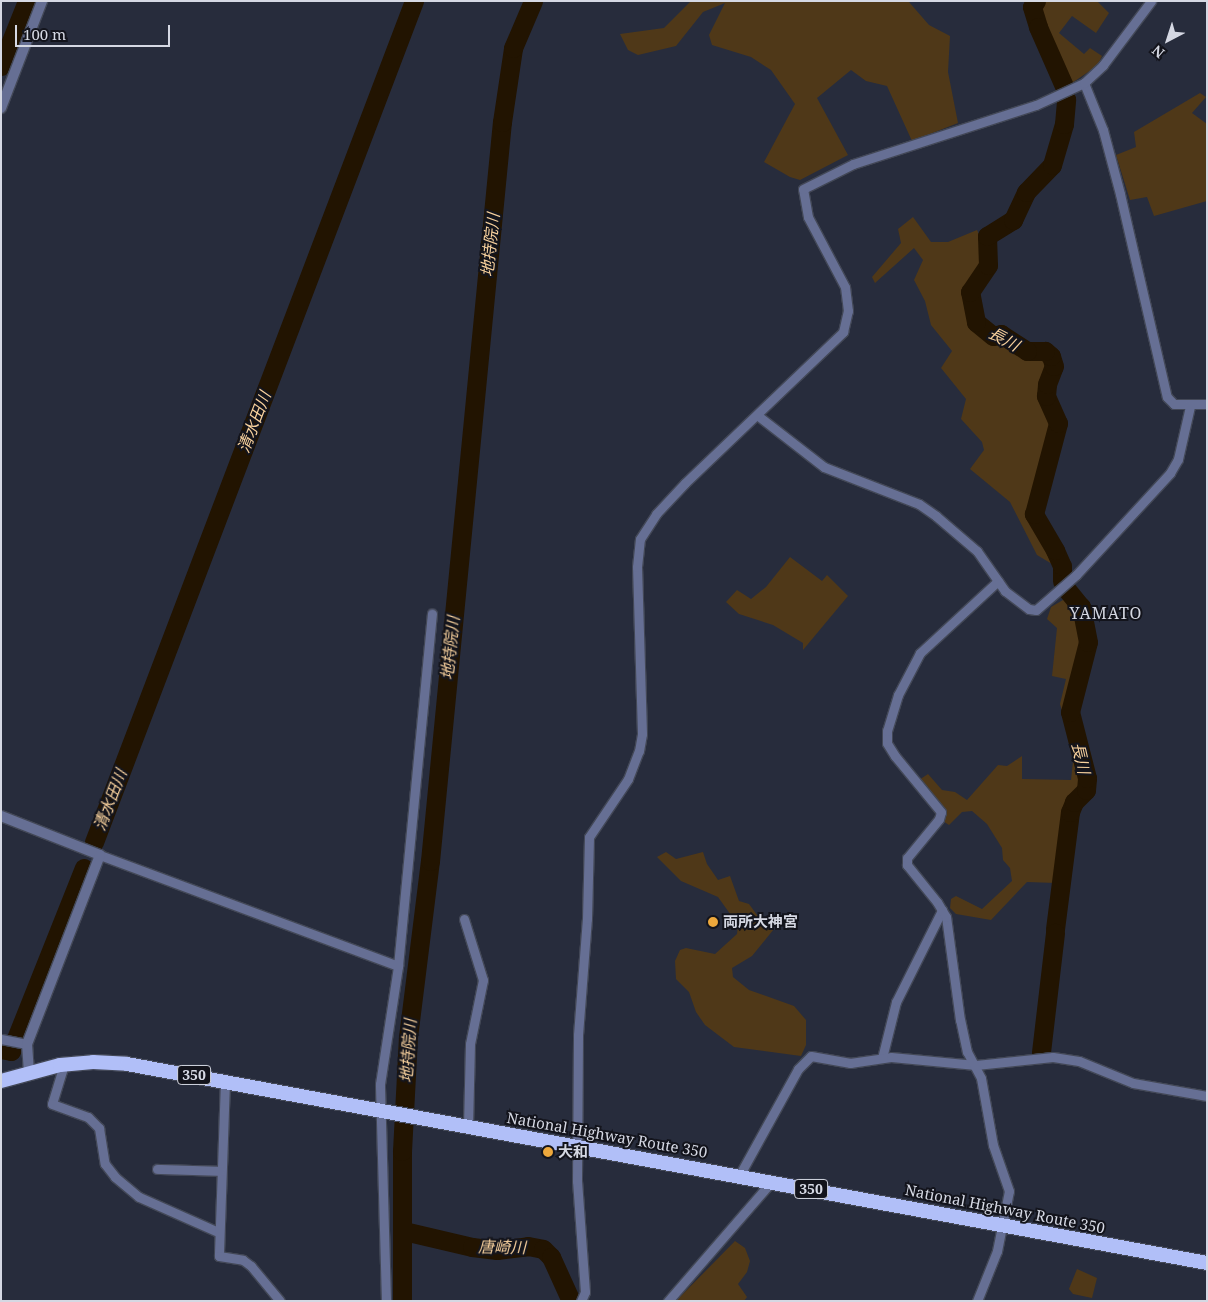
<!DOCTYPE html>
<html>
<head>
<meta charset="utf-8">
<style>
  body { margin:0 }
  #map { position:relative; width:1208px; height:1302px; overflow:hidden; background:#272c3c; font-family:"Noto Serif","Noto Sans JP",serif }
  div>[style] { position:absolute }
  .green>* { inset:0; background:#4f3818 }
  .river>* { height:19px; margin:-9.5px; padding:0 9.5px; transform-origin:9.5px; border-radius:9.5px; background:#221401 }
  .roads { filter:drop-shadow(1px 0 #434857) drop-shadow(-1px 0 #434857) drop-shadow(0 1px #434857) drop-shadow(0 -1px #434857) }
  .minor>* { height:9px; margin:-4.5px; padding:0 4.5px; transform-origin:4.5px; border-radius:4.5px; background:#666f94 }
  .tertiary>* { height:10px; margin:-5px; padding:0 5px; transform-origin:5px; border-radius:5px; background:#666f94 }
  .trunk>* { height:14px; margin:-7px; padding:0 7px; transform-origin:7px; border-radius:7px; background:#b1bff8 }
  .dots>* { width:14px; height:14px; translate:-50% -50%; box-sizing:border-box; border:2px solid #13141c; border-radius:50% }
  span { translate:-50% -50%; white-space:nowrap; text-align:center; line-height:1.15; -webkit-text-stroke:4px #13141c; paint-order:stroke }
  .shield-label span { padding:1px 4px; background:#13141c; border:1px solid; border-radius:4px; -webkit-text-stroke-width:0 }
  .shield-label { font-size:14px; color:#d5d8e3; font-weight:700 }
  .poi-label { font-size:15px; color:#d5d8e3; font-weight:700 }
  .left { translate:0 -50%; text-align:left }
  .street-label { font-size:15px; color:#d5d8e3 }
  .water-label { font-size:16px; color:#f8d19d; font-style:italic }
  .neighbourhood-label { font-size:16px; color:#d5d8e3; letter-spacing:1px }
  .frame { position:absolute; inset:0; border:2px solid #d5d8e3; pointer-events:none }
  .north { position:absolute; left:1143px; top:15px; width:50px; height:50px; -webkit-text-stroke:4px #13141c; paint-order:stroke; rotate:220deg; font-size:14px; font-weight:700; line-height:20px; text-align:center; color:#d5d8e3 }
  .north::after { content:''; display:block; margin:auto; width:18px; height:22px; background:#d5d8e3; clip-path:polygon(50% 0,100% 100%,50% 72%,0 100%) }
  .scale { position:absolute; left:15px; top:25px; width:155px; height:22px; box-sizing:border-box; border:2px solid #d5d8e3; border-top:0; padding-left:6px; font-size:15px; line-height:18px; white-space:nowrap; color:#d5d8e3; -webkit-text-stroke:4px #13141c; paint-order:stroke }
</style>
</head>
<body>
<div id="map">
  <div class="green">
    <i style="clip-path:polygon(691px 1px,909px 2px,929px 25px,950px 36px,948px 72px,958px 123px,912px 141px,887px 86px,866px 81px,851px 70px,817px 98px,848px 155px,800px 180px,790px 177px,764px 162px,795px 104px,771px 70px,751px 57px,712px 45px,709px 35px,725px 3px,703px 12px,676px 46px,638px 55px,628px 50px,620px 34px,664px 28px)"></i>
    <i style="clip-path:polygon(1044px 1px,1097px 1px,1109px 13px,1096px 33px,1072px 16px,1059px 33px,1084px 54px,1090px 48px,1102px 56px,1097px 66px,1069px 85px,1037px 12px)"></i>
    <i style="clip-path:polygon(1200px 93px,1206px 97px,1192px 113px,1207px 124px,1207px 201px,1154px 216px,1147px 197px,1130px 200px,1116px 155px,1136px 147px,1134px 132px)"></i>
    <i style="clip-path:polygon(913px 217px,931px 242px,948px 242px,977px 230px,982px 241px,984px 265px,966px 292px,968px 317px,976px 329px,994px 339px,1003px 339px,1027px 356px,1040px 354px,1049px 364px,1043px 397px,1054px 418px,1046px 462px,1029px 509px,1031px 522px,1056px 558px,1052px 564px,1037px 555px,1010px 502px,970px 469px,984px 450px,982px 442px,961px 419px,966px 399px,941px 368px,952px 351px,931px 325px,925px 301px,914px 280px,923px 260px,914px 248px,875px 283px,872px 277px,901px 243px,898px 229px)"></i>
    <i style="clip-path:polygon(790px 557px,822px 581px,827px 575px,848px 596px,803px 650px,803px 643px,773px 625px,739px 614px,726px 602px,737px 590px,751px 599px,766px 587px)"></i>
    <i style="clip-path:polygon(1063px 600px,1071px 600px,1079px 610px,1082px 622px,1084px 643px,1067px 711px,1085px 780px,1065px 813px,1056px 883px,1027px 882px,991px 920px,956px 914px,950px 908px,951px 899px,956px 896px,982px 909px,1012px 881px,1010px 868px,1003px 860px,1002px 848px,987px 824px,972px 811px,962px 812px,949px 825px,943px 821px,919px 780px,928px 774px,942px 790px,955px 792px,967px 800px,998px 765px,1007px 766px,1022px 756px,1022px 779px,1071px 780px,1074px 752px,1060px 704px,1066px 679px,1052px 676px,1057px 628px,1047px 619px,1051px 607px)"></i>
    <i style="clip-path:polygon(666px 852px,676px 859px,703px 852px,707px 864px,718px 880px,730px 876px,739px 901px,749px 904px,760px 919px,767px 919px,774px 929px,752px 956px,732px 968px,733px 977px,749px 990px,794px 1006px,806px 1020px,806px 1045px,801px 1056px,734px 1047px,705px 1025px,696px 1012px,689px 992px,676px 979px,675px 961px,680px 950px,686px 948px,715px 954px,737px 934px,738px 925px,718px 897px,681px 881px,657px 857px)"></i>
    <i style="clip-path:polygon(735px 1241px,745px 1248px,750px 1261px,747px 1272px,738px 1284px,747px 1297px,744px 1301px,676px 1301px)"></i>
    <i style="clip-path:polygon(1077px 1269px,1097px 1278px,1092px 1298px,1073px 1294px,1069px 1289px)"></i>
  </div>
  <div class="river">
    <i style="left:1036px;top:1px;width:7px;rotate:124deg"></i>
    <i style="left:1032px;top:7px;width:21px;rotate:73deg"></i>
    <i style="left:1038px;top:27px;width:64px;rotate:66.2deg"></i>
    <i style="left:1px;top:66px;width:70px;rotate:-68.2deg"></i>
    <i style="left:1062px;top:581px;width:15px;rotate:-90deg"></i>
    <i style="left:1062px;top:566px;width:17px;rotate:-114deg"></i>
    <i style="left:1055px;top:550px;width:42px;rotate:-120.3deg"></i>
    <i style="left:1034px;top:514px;width:94px;rotate:-75.2deg"></i>
    <i style="left:1058px;top:423px;width:30px;rotate:-114deg"></i>
    <i style="left:1046px;top:396px;width:12px;rotate:-85deg"></i>
    <i style="left:1047px;top:384px;width:19px;rotate:-69deg"></i>
    <i style="left:1054px;top:366px;width:10px;rotate:-107deg"></i>
    <i style="left:1051px;top:356px;width:8px;rotate:-140deg"></i>
    <i style="left:1045px;top:351px;width:18px;rotate:180deg"></i>
    <i style="left:1027px;top:351px;width:31px;rotate:-147deg"></i>
    <i style="left:1001px;top:334px;width:8px;rotate:166deg"></i>
    <i style="left:993px;top:336px;width:22px;rotate:-141deg"></i>
    <i style="left:976px;top:322px;width:31px;rotate:-101deg"></i>
    <i style="left:970px;top:292px;width:32px;rotate:-56deg"></i>
    <i style="left:988px;top:265px;width:29px;rotate:-92deg"></i>
    <i style="left:987px;top:236px;width:31px;rotate:-32deg"></i>
    <i style="left:1013px;top:220px;width:31px;rotate:-65deg"></i>
    <i style="left:1026px;top:192px;width:37px;rotate:-46deg"></i>
    <i style="left:1052px;top:165px;width:43px;rotate:-73.7deg"></i>
    <i style="left:1064px;top:124px;width:25px;rotate:-85deg"></i>
    <i style="left:94px;top:842px;width:900px;rotate:-69.17deg"></i>
    <i style="left:1055px;top:929px;width:118px;rotate:-82.7deg"></i>
    <i style="left:1070px;top:812px;width:11px;rotate:-68deg"></i>
    <i style="left:1074px;top:802px;width:17px;rotate:-45deg"></i>
    <i style="left:1086px;top:790px;width:12px;rotate:-85deg"></i>
    <i style="left:1087px;top:778px;width:68px;rotate:-104.4deg"></i>
    <i style="left:1070px;top:712px;width:72px;rotate:-75.6deg"></i>
    <i style="left:1088px;top:642px;width:36px;rotate:-101deg"></i>
    <i style="left:1081px;top:607px;width:22px;rotate:-129deg"></i>
    <i style="left:1px;top:1049px;width:10px;rotate:11deg"></i>
    <i style="left:11px;top:1051px;width:197px;rotate:-68.3deg"></i>
    <i style="left:1041px;top:1052px;width:120px;rotate:-83.3deg"></i>
    <i style="left:404px;top:1231px;width:70px;rotate:13.2deg"></i>
    <i style="left:472px;top:1247px;width:25px;rotate:7deg"></i>
    <i style="left:497px;top:1250px;width:31px;rotate:-7deg"></i>
    <i style="left:528px;top:1246px;width:15px;rotate:11deg"></i>
    <i style="left:543px;top:1249px;width:11px;rotate:45deg"></i>
    <i style="left:551px;top:1257px;width:48px;rotate:65.6deg"></i>
    <i style="left:402px;top:1301px;width:150px;rotate:-90deg"></i>
    <i style="left:402px;top:1151px;width:114px;rotate:-87deg"></i>
    <i style="left:408px;top:1037px;width:177px;rotate:-82.9deg"></i>
    <i style="left:430px;top:861px;width:742px;rotate:-84.44deg"></i>
    <i style="left:502px;top:122px;width:75px;rotate:-81.5deg"></i>
    <i style="left:513px;top:48px;width:51px;rotate:-66.9deg"></i>
  </div>
  <div class="roads">
    <div class="minor">
      <i style="left:1084px;top:83px;width:51px;rotate:68deg"></i>
      <i style="left:1103px;top:130px;width:66px;rotate:75.1deg"></i>
      <i style="left:1120px;top:194px;width:208px;rotate:77deg"></i>
      <i style="left:1167px;top:397px;width:10px;rotate:45deg"></i>
      <i style="left:1174px;top:404px;width:33px"></i>
      <i style="left:757px;top:415px;width:85px;rotate:37.8deg"></i>
      <i style="left:824px;top:467px;width:102px;rotate:21.3deg"></i>
      <i style="left:919px;top:504px;width:21px;rotate:35deg"></i>
      <i style="left:936px;top:516px;width:54px;rotate:40.5deg"></i>
      <i style="left:977px;top:551px;width:49px;rotate:55deg"></i>
      <i style="left:1005px;top:591px;width:30px;rotate:37deg"></i>
      <i style="left:1029px;top:609px;width:7px;rotate:8deg"></i>
      <i style="left:1036px;top:610px;width:53px;rotate:-41.2deg"></i>
      <i style="left:1076px;top:575px;width:139px;rotate:-47.3deg"></i>
      <i style="left:1170px;top:473px;width:16px;rotate:-60deg"></i>
      <i style="left:1178px;top:459px;width:54px;rotate:-77.2deg"></i>
      <i style="left:100px;top:855px;width:318px;rotate:20.4deg"></i>
      <i style="left:464px;top:919px;width:64px;rotate:72.7deg"></i>
      <i style="left:483px;top:980px;width:65px;rotate:101.5deg"></i>
      <i style="left:470px;top:1044px;width:83px;rotate:91.4deg"></i>
      <i style="left:1px;top:1039px;width:26px;rotate:11deg"></i>
      <i style="left:882px;top:1058px;width:58px;rotate:-76deg"></i>
      <i style="left:896px;top:1002px;width:103px;rotate:-63.4deg"></i>
      <i style="left:60px;top:1065px;width:6px;rotate:72deg"></i>
      <i style="left:62px;top:1071px;width:34px;rotate:107deg"></i>
      <i style="left:52px;top:1104px;width:38px;rotate:20deg"></i>
      <i style="left:88px;top:1117px;width:16px;rotate:45deg"></i>
      <i style="left:99px;top:1128px;width:36px;rotate:81deg"></i>
      <i style="left:105px;top:1164px;width:16px;rotate:52deg"></i>
      <i style="left:115px;top:1177px;width:31px;rotate:40deg"></i>
      <i style="left:139px;top:1197px;width:86px;rotate:23.9deg"></i>
      <i style="left:225px;top:1081px;width:175px;rotate:92deg"></i>
      <i style="left:219px;top:1256px;width:24px;rotate:9deg"></i>
      <i style="left:243px;top:1260px;width:10px;rotate:37deg"></i>
      <i style="left:251px;top:1266px;width:45px;rotate:50.4deg"></i>
      <i style="left:157px;top:1169px;width:63px;rotate:1.8deg"></i>
      <i style="left:739px;top:1176px;width:122px;rotate:-61.1deg"></i>
      <i style="left:798px;top:1069px;width:18px;rotate:-45deg"></i>
      <i style="left:811px;top:1056px;width:40px;rotate:10deg"></i>
      <i style="left:850px;top:1063px;width:41px;rotate:-8.3deg"></i>
      <i style="left:891px;top:1057px;width:85px;rotate:5.4deg"></i>
      <i style="left:976px;top:1065px;width:77px;rotate:-5.9deg"></i>
      <i style="left:1053px;top:1057px;width:26px;rotate:9deg"></i>
      <i style="left:1079px;top:1061px;width:58px;rotate:22.2deg"></i>
      <i style="left:1133px;top:1083px;width:75px;rotate:10deg"></i>
      <i style="left:386px;top:1301px;width:217px;rotate:-91.6deg"></i>
      <i style="left:380px;top:1084px;width:119px;rotate:-81.3deg"></i>
      <i style="left:398px;top:966px;width:354px;rotate:-84.5deg"></i>
      <i style="left:581px;top:1301px;width:10px;rotate:-66deg"></i>
      <i style="left:585px;top:1292px;width:111px;rotate:-94.1deg"></i>
      <i style="left:577px;top:1181px;width:146px;rotate:-89.6deg"></i>
      <i style="left:578px;top:1035px;width:116px;rotate:-85.6deg"></i>
      <i style="left:587px;top:919px;width:82px;rotate:-88.6deg"></i>
      <i style="left:589px;top:837px;width:70px;rotate:-56.1deg"></i>
      <i style="left:628px;top:779px;width:30px;rotate:-69deg"></i>
      <i style="left:639px;top:751px;width:17px;rotate:-80deg"></i>
      <i style="left:642px;top:734px;width:167px;rotate:-91.7deg"></i>
      <i style="left:637px;top:567px;width:28px;rotate:-84deg"></i>
      <i style="left:640px;top:539px;width:30px;rotate:-57deg"></i>
      <i style="left:656px;top:514px;width:42px;rotate:-46.9deg"></i>
      <i style="left:685px;top:483px;width:219px;rotate:-43.7deg"></i>
      <i style="left:843px;top:332px;width:22px;rotate:-77deg"></i>
      <i style="left:848px;top:311px;width:24px;rotate:-97deg"></i>
      <i style="left:845px;top:287px;width:79px;rotate:-117.9deg"></i>
      <i style="left:808px;top:217px;width:28px;rotate:-100deg"></i>
      <i style="left:803px;top:189px;width:56px;rotate:-26.6deg"></i>
      <i style="left:853px;top:164px;width:192px;rotate:-17.9deg"></i>
      <i style="left:1036px;top:105px;width:53px;rotate:-24.6deg"></i>
      <i style="left:1084px;top:83px;width:26px;rotate:-43deg"></i>
      <i style="left:1103px;top:65px;width:80px;rotate:-53.1deg"></i>
      <i style="left:668px;top:1301px;width:157px;rotate:-49.1deg"></i>
      <i style="left:977px;top:1301px;width:54px;rotate:-68.2deg"></i>
      <i style="left:997px;top:1251px;width:61px;rotate:-78.7deg"></i>
      <i style="left:1009px;top:1191px;width:49px;rotate:-109.2deg"></i>
      <i style="left:993px;top:1145px;width:68px;rotate:-100.2deg"></i>
      <i style="left:981px;top:1078px;width:30px;rotate:-118deg"></i>
      <i style="left:967px;top:1052px;width:33px;rotate:-102deg"></i>
      <i style="left:960px;top:1020px;width:104px;rotate:-97.7deg"></i>
      <i style="left:946px;top:917px;width:17px;rotate:-121deg"></i>
      <i style="left:937px;top:902px;width:48px;rotate:-129deg"></i>
      <i style="left:907px;top:865px;width:7px;rotate:-90deg"></i>
      <i style="left:907px;top:858px;width:50px;rotate:-50.6deg"></i>
      <i style="left:939px;top:819px;width:7px;rotate:-74deg"></i>
      <i style="left:941px;top:812px;width:72px;rotate:-129.4deg"></i>
      <i style="left:895px;top:756px;width:15px;rotate:-122deg"></i>
      <i style="left:887px;top:743px;width:12px;rotate:-90deg"></i>
      <i style="left:887px;top:731px;width:38px;rotate:-73deg"></i>
      <i style="left:898px;top:695px;width:47px;rotate:-62.4deg"></i>
      <i style="left:920px;top:653px;width:106px;rotate:-42.7deg"></i>
    </div>
    <div class="tertiary">
      <i style="left:1px;top:108px;width:115px;rotate:-69deg"></i>
      <i style="left:1px;top:816px;width:106px;rotate:21.5deg"></i>
      <i style="left:100px;top:855px;width:203px;rotate:111.1deg"></i>
      <i style="left:27px;top:1044px;width:27px;rotate:86deg"></i>
    </div>
    <div class="trunk">
      <i style="left:1px;top:1081px;width:61px;rotate:-15.2deg"></i>
      <i style="left:60px;top:1065px;width:33px;rotate:-5deg"></i>
      <i style="left:93px;top:1062px;width:34px;rotate:3deg"></i>
      <i style="left:127px;top:1064px;width:1098px;rotate:10.44deg"></i>
    </div>
  </div>
  <div class="dots">
    <i style="left:713px;top:922px;background:#eda83c"></i>
    <i style="left:548px;top:1152px;background:#eda83c"></i>
  </div>
  <div class="shield-label">
    <span style="left:194px;top:1075px">350</span>
    <span style="left:811px;top:1189px">350</span>
  </div>
  <div class="poi-label">
    <span class="left" style="left:723px;top:922px">両所大神宮</span>
    <span class="left" style="left:558px;top:1152px">大和</span>
  </div>
  <div class="street-label">
    <span style="left:607px;top:1135px;rotate:10deg">National Highway Route 350</span>
    <span style="left:1005px;top:1209px;rotate:11deg">National Highway Route 350</span>
  </div>
  <div class="water-label">
    <span style="left:490px;top:245px;rotate:-84deg">地持院川</span>
    <span style="left:1004px;top:339px;rotate:28deg">長川</span>
    <span style="left:254px;top:422px;rotate:-69deg">清水田川</span>
    <span style="left:450px;top:648px;rotate:-84deg">地持院川</span>
    <span style="left:1081px;top:758px;rotate:77deg">長川</span>
    <span style="left:110px;top:800px;rotate:-69deg">清水田川</span>
    <span style="left:408px;top:1051px;rotate:-86deg">地持院川</span>
    <span style="left:502px;top:1247px;rotate:1deg">唐崎川</span>
  </div>
  <div class="neighbourhood-label">
    <span style="left:1106px;top:613px">YAMATO</span>
  </div>
  <div class="frame"></div>
  <div class="north">N</div>
  <div class="scale">100 m</div>
</div>
</body>
</html>
